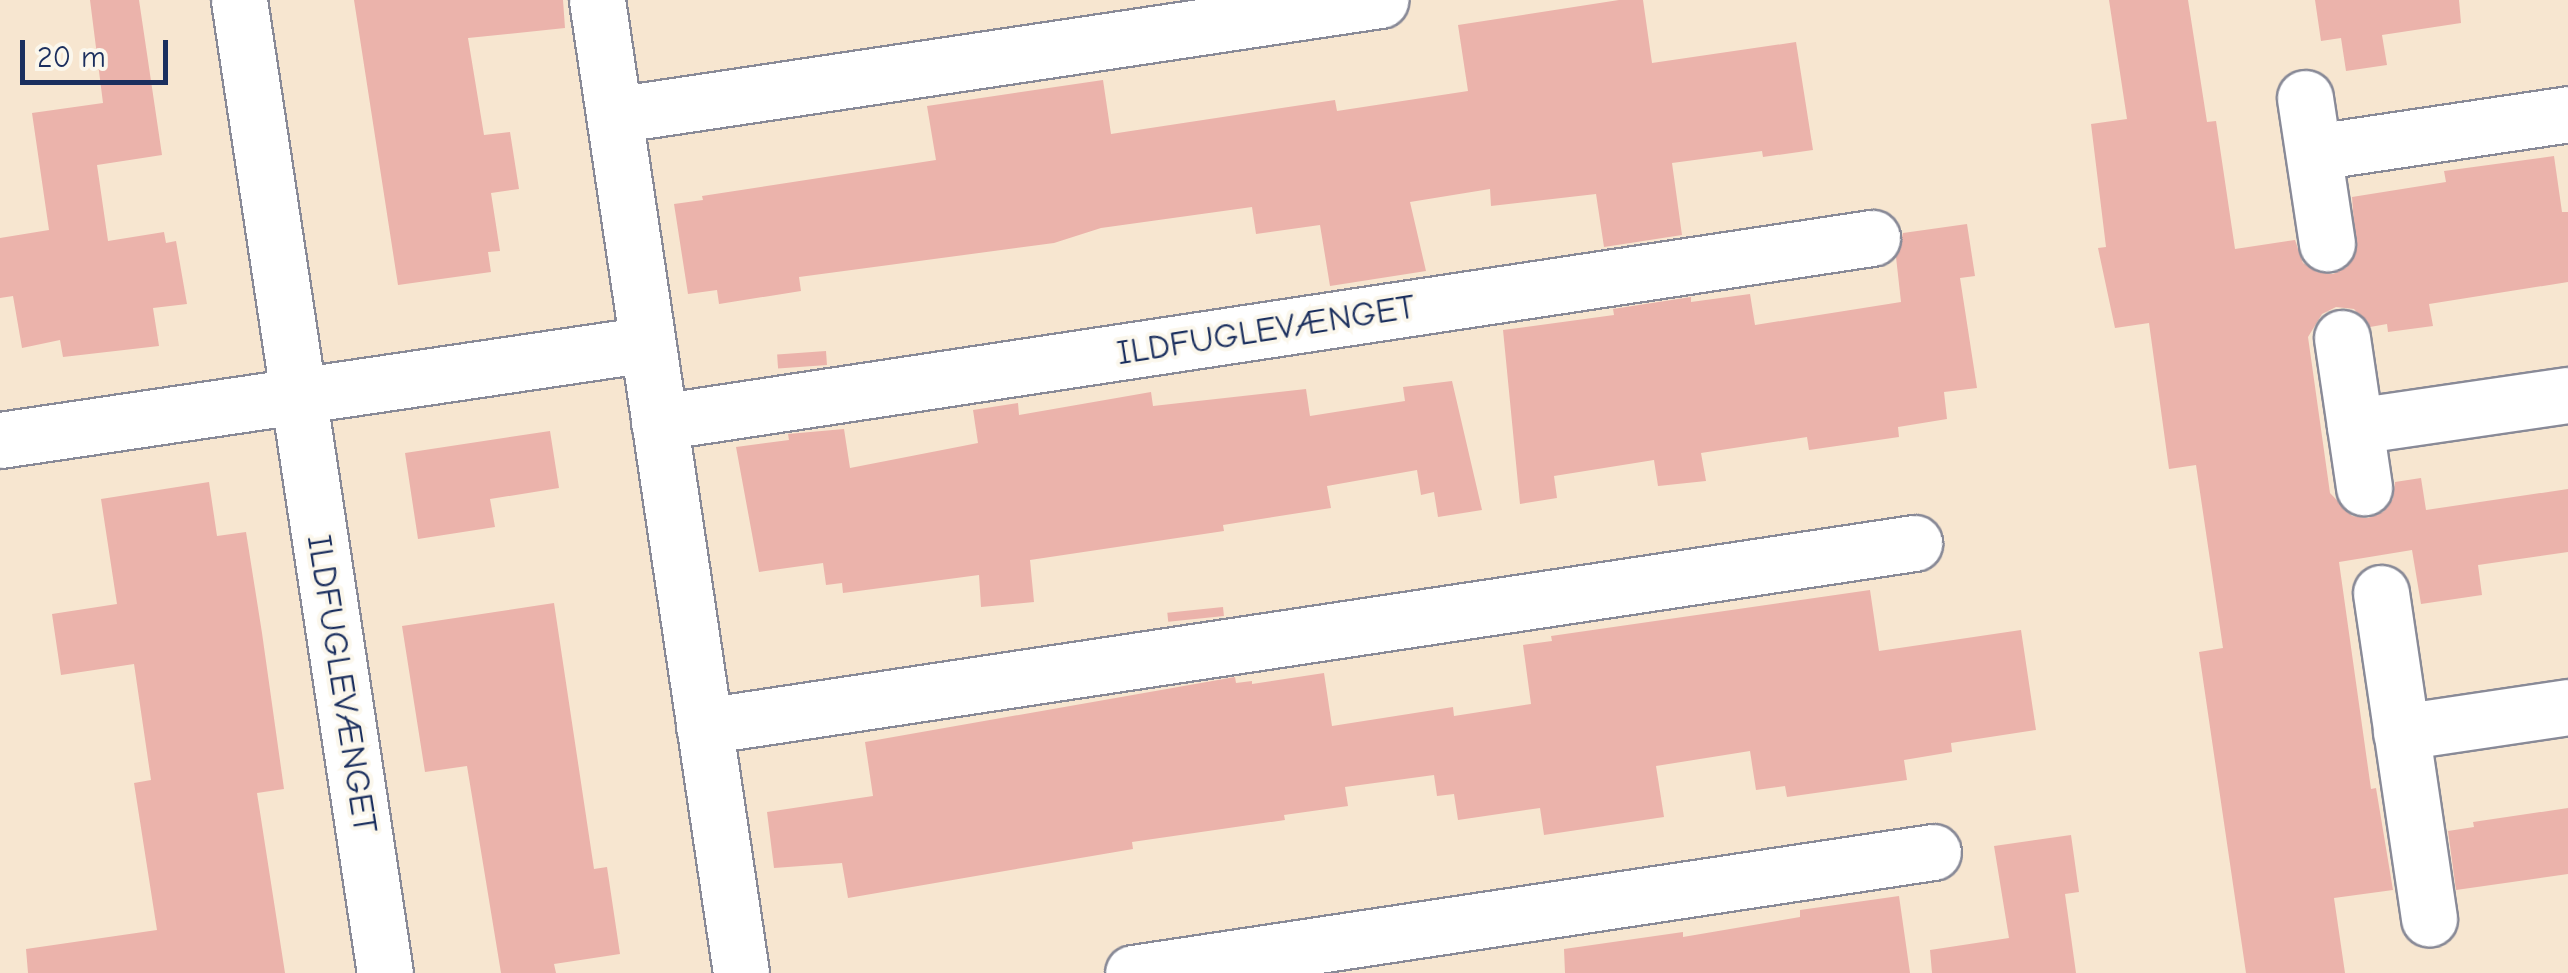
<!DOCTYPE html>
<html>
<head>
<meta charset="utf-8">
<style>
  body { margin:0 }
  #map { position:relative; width:2568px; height:973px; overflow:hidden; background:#f7e6d0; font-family:"Comic Neue",sans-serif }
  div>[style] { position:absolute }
  .building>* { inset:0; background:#ebb3ab; transform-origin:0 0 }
  .roads { filter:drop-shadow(2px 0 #898a97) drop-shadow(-2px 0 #898a97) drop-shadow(0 2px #898a97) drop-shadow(0 -2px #898a97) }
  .minor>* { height:55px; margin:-27.5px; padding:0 27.5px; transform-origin:27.5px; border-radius:27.5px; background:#fff }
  span { translate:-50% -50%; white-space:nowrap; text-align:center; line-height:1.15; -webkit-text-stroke:8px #fbf7ec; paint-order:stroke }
  .street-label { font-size:35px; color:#1b2f5e }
  .scale { position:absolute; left:20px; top:40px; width:148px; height:45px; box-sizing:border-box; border:5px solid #1b2f5e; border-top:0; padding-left:12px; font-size:30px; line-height:35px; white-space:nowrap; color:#1b2f5e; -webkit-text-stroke:8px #fbf7ec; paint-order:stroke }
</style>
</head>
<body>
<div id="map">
  <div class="building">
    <i style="clip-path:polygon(90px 0,139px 0,162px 155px,97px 165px,108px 241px,164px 232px,166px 243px,176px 241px,187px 304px,153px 308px,159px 346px,63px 357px,60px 340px,22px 348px,13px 296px,0 298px,0 238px,49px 230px,32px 113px,103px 103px)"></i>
    <i style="clip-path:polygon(354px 0,563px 0,565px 28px,468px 38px,484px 135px,510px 132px,519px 189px,491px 193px,500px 251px,488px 252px,491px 272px,398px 285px)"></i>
    <i style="clip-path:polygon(1619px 0,1643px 0,1652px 63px,1796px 42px,1813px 150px,1763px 157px,1762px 151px,1672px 163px,1682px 235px,1604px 247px,1596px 194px,1491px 206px,1490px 189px,1410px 202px,1426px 271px,1330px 286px,1320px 225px,1256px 234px,1252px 207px,1101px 228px,1054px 243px,799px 277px,801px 291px,719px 304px,717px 290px,688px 294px,674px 204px,703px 200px,702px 196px,936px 160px,927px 106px,1103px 80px,1111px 134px,1335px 100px,1337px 111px,1468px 91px,1458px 25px)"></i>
    <i style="clip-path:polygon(2109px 0,2188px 0,2207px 122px,2216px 121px,2235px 249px,2295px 240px,2303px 263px,2317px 272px,2333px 274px,2347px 267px,2356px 253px,2352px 197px,2446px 182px,2444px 171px,2554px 156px,2562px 212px,2568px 212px,2568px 282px,2429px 304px,2433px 326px,2388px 332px,2387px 324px,2370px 327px,2354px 309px,2336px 307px,2322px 314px,2308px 337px,2330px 493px,2352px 516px,2368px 518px,2383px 512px,2393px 499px,2395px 482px,2421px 478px,2426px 510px,2568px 489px,2568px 552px,2478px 565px,2482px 595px,2421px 604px,2412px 550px,2339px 562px,2371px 789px,2376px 788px,2393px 890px,2334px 898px,2345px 973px,2246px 973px,2199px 652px,2223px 648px,2196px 465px,2169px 469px,2149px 323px,2115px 328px,2098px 248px,2106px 247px,2091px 124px,2127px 119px)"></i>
    <i style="clip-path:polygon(2315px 0,2459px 0,2461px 23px,2382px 35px,2387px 65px,2346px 71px,2341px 38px,2321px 41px)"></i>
    <i style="clip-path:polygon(1967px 224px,1975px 276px,1960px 278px,1977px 388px,1944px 392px,1947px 419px,1898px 427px,1899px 437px,1809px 450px,1807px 437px,1701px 453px,1706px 481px,1658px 486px,1654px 460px,1554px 476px,1557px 498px,1520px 504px,1503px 330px,1614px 315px,1613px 309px,1691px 297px,1691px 302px,1750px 294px,1755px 325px,1901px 302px,1896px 257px,1903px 233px)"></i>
    <i style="left:826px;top:351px;width:14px;height:49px;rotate:86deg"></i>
    <i style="clip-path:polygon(1452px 381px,1482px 510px,1438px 517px,1434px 492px,1421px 495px,1417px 470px,1327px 486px,1331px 508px,1223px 525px,1224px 531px,1030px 560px,1034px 602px,981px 607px,979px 575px,843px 593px,842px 583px,826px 585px,823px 563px,759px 572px,736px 447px,789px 440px,788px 434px,844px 429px,850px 468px,978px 443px,973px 410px,1018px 403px,1019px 415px,1151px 392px,1153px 406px,1306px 389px,1310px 416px,1405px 401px,1403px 387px)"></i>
    <i style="clip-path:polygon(550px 431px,559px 488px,490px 499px,495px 527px,418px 539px,405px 453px)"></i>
    <i style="clip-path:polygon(209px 482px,217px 536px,246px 532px,262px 633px,284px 789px,257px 793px,285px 973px,28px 973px,26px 949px,157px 930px,134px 783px,151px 780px,134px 664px,61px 675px,52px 614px,117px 604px,101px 499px)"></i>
    <i style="clip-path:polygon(1870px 590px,1879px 651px,2021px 630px,2036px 730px,1951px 743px,1952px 752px,1904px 760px,1907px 780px,1787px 797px,1785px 786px,1756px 790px,1750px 751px,1656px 766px,1664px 817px,1544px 835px,1540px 808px,1458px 820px,1454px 794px,1437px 796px,1434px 775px,1345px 787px,1348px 806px,1284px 815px,1285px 820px,1132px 842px,1133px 849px,848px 898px,842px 863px,774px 868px,767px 812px,873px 796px,865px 742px,1235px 677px,1236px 683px,1252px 681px,1252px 684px,1324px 673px,1332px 726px,1453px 707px,1454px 716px,1531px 704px,1523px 645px,1552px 641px,1551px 636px)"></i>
    <i style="clip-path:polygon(554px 603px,594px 869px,607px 867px,620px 954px,554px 964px,556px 973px,501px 973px,467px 766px,425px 772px,402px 626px)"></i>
    <i style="left:1223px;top:607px;width:9px;height:56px;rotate:84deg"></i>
    <i style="clip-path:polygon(2568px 808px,2568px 874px,2456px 890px,2448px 831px,2474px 827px,2473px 822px)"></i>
    <i style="clip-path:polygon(2071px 835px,2079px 892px,2065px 894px,2076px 973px,1932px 973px,1930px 950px,2009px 938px,1994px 846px)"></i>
    <i style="clip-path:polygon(1899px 896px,1910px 973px,1565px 973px,1564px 949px,1683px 932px,1683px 937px,1800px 917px,1800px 910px)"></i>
  </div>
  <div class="roads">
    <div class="minor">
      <i style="left:239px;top:0;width:984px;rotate:81.47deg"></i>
      <i style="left:597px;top:0;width:984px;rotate:81.58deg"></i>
      <i style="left:2305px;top:98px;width:147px;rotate:81.4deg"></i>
      <i style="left:614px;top:115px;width:775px;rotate:-8.54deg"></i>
      <i style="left:2315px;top:152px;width:256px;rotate:-8.5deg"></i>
      <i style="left:2342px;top:338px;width:151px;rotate:81.6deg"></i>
      <i style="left:659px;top:422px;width:1227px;rotate:-8.63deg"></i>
      <i style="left:2355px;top:426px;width:215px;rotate:-8.3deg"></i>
      <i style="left:0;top:440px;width:655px;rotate:-8.43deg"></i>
      <i style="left:2381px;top:593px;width:329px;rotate:81.6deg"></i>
      <i style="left:704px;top:726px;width:1224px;rotate:-8.6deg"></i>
      <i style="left:2401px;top:732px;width:169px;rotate:-8.5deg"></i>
      <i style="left:1133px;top:973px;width:809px;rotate:-8.6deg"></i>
    </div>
  </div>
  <div class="street-label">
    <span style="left:1266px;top:330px;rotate:-9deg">ILDFUGLEVÆNGET</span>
    <span style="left:342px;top:684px;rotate:81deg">ILDFUGLEVÆNGET</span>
  </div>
  <div class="scale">20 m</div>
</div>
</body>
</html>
